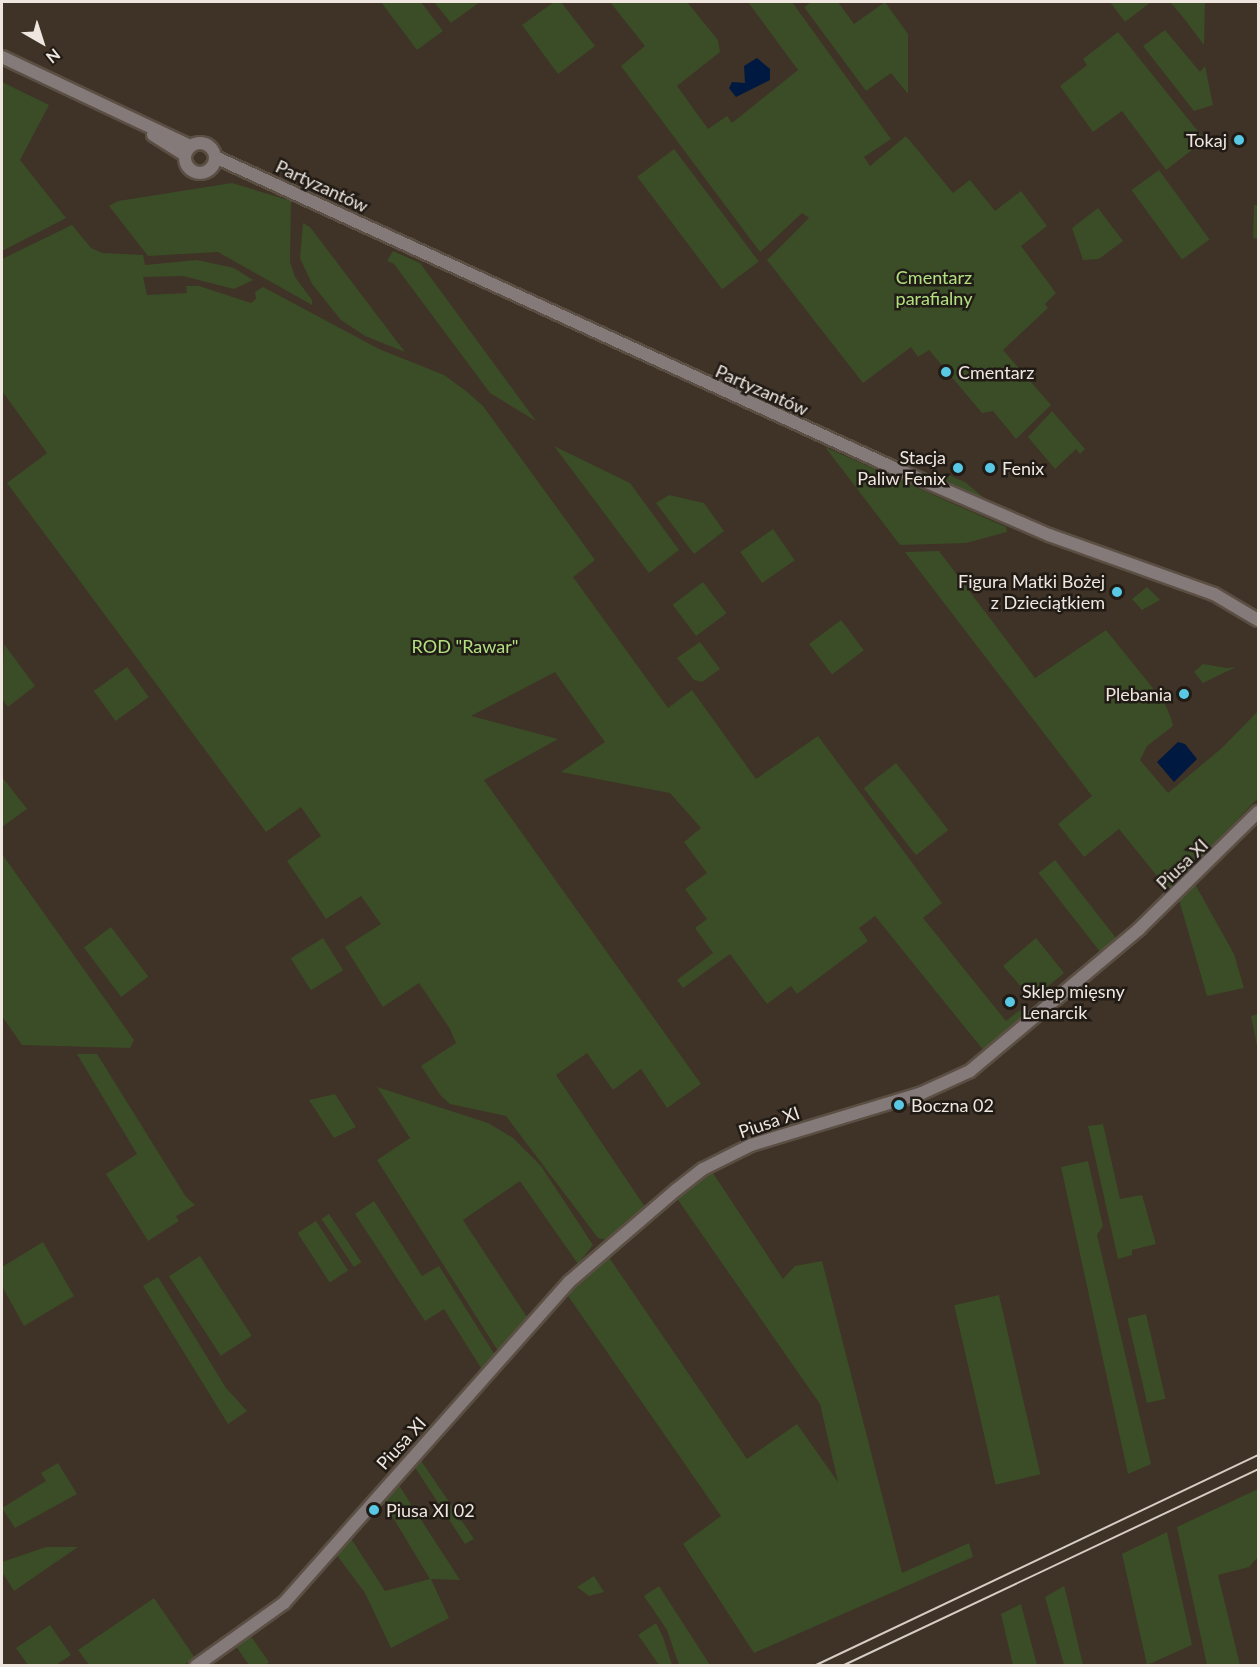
<!DOCTYPE html>
<html>
<head>
<meta charset="utf-8">
<style>
  body { margin:0 }
  #map { position:relative; width:1260px; height:1667px; overflow:hidden; background:#3f3226; font-family:Lato,sans-serif }
  div>[style] { position:absolute }
  .green>* { inset:0; background:#3a4d26; transform-origin:0 0 }
  .water>* { inset:0; background:#001940 }
  .roads { filter:drop-shadow(2px 0 #5b4f44) drop-shadow(-2px 0 #5b4f44) drop-shadow(0 2px #5b4f44) drop-shadow(0 -2px #5b4f44) }
  .minor>* { height:12px; margin:-6px; padding:0 6px; transform-origin:6px; border-radius:6px; background:#847a79 }
  .minor>.ring { margin:-6px; padding:0; box-sizing:content-box; background:none; border:12px solid #847a79; border-radius:50% }
  .rail>* { height:2px; margin:-1px; padding:0 1px; transform-origin:1px; border-radius:1px; background:#d6cdc5 }
  .dots>* { width:16px; height:16px; translate:-50% -50%; box-sizing:border-box; border:3px solid #211b16; border-radius:50% }
  span { translate:-50% -50%; white-space:nowrap; text-align:center; line-height:1.15; -webkit-text-stroke:5px #211b16; paint-order:stroke }
  .poi-label { font-size:18px; color:#efe7df }
  .right { translate:-100% -50%; text-align:right }
  .left { translate:0 -50%; text-align:left }
  .street-label { font-size:18px; color:#efe7df }
  .park-label { font-size:18px; color:#b2e081 }
  .frame { position:absolute; inset:0; border:3px solid #efe7df; pointer-events:none }
  .north { position:absolute; left:12px; top:12px; width:60px; height:60px; -webkit-text-stroke:4px #211b16; paint-order:stroke; rotate:141deg; font-size:16px; font-weight:700; line-height:24px; text-align:center; color:#efe7df }
  .north::after { content:''; display:block; margin:auto; width:21px; height:27px; background:#efe7df; clip-path:polygon(50% 0,100% 100%,50% 72%,0 100%) }
</style>
</head>
<body>
<div id="map">
  <div class="green">
    <i style="clip-path:polygon(381px 2px,421px 2px,443px 31px,417px 50px)"></i>
    <i style="clip-path:polygon(434px 2px,480px 2px,451px 23px)"></i>
    <i style="clip-path:polygon(554px 2px,561px 2px,595px 46px,558px 74px,522px 25px)"></i>
    <i style="clip-path:polygon(610px 2px,687px 2px,718px 40px,720px 52px,677px 86px,708px 129px,727px 116px,732px 123px,798px 70px,748px 2px,792px 2px,891px 139px,864px 157px,870px 166px,906px 136px,953px 193px,970px 180px,995px 211px,1021px 191px,1047px 226px,1021px 246px,1056px 293px,1045px 304px,1048px 308px,1003px 350px,1051px 405px,1016px 439px,993px 411px,982px 413px,929px 350px,918px 357px,911px 347px,863px 383px,767px 260px,809px 218px,802px 213px,760px 252px,621px 66px,645px 46px)"></i>
    <i style="clip-path:polygon(812px 2px,838px 2px,854px 24px,885px 2px,908px 34px,908px 94px,891px 73px,866px 91px,804px 7px)"></i>
    <i style="clip-path:polygon(1110px 2px,1151px 2px,1125px 22px)"></i>
    <i style="clip-path:polygon(1170px 2px,1205px 2px,1204px 45px,1182px 16px)"></i>
    <i style="clip-path:polygon(1165px 30px,1200px 72px,1205px 66px,1213px 105px,1194px 111px,1143px 46px)"></i>
    <i style="clip-path:polygon(1118px 32px,1205px 140px,1166px 170px,1122px 111px,1093px 132px,1060px 86px,1087px 65px,1083px 59px)"></i>
    <i style="clip-path:polygon(2px 82px,49px 105px,20px 160px,66px 218px,2px 251px)"></i>
    <i style="left:674px;top:149px;width:141px;height:46px;rotate:53deg"></i>
    <i style="left:1159px;top:170px;width:86px;height:34px;rotate:54deg"></i>
    <i style="clip-path:polygon(232px 183px,291px 201px,290px 262px,295px 277px,312px 300px,312px 305px,218px 252px,148px 256px,109px 206px,118px 201px)"></i>
    <i style="clip-path:polygon(1254px 205px,1258px 205px,1258px 239px,1253px 238px)"></i>
    <i style="clip-path:polygon(1098px 208px,1123px 241px,1099px 259px,1083px 260px,1072px 228px)"></i>
    <i style="clip-path:polygon(303px 223px,310px 227px,405px 352px,365px 336px,341px 320px,312px 284px,300px 258px)"></i>
    <i style="clip-path:polygon(72px 225px,91px 248px,102px 253px,143px 255px,145px 265px,197px 260px,234px 268px,253px 280px,234px 289px,183px 276px,143px 277px,147px 295px,187px 293px,186px 286px,199px 286px,251px 303px,256px 299px,255px 292px,263px 287px,379px 349px,444px 375px,466px 391px,483px 406px,595px 560px,573px 577px,668px 708px,692px 690px,756px 779px,818px 736px,942px 903px,923px 918px,1006px 1021px,1020px 1010px,1026px 1017px,984px 1051px,875px 916px,859px 928px,868px 941px,797px 994px,791px 986px,767px 1004px,730px 954px,683px 988px,677px 980px,713px 953px,695px 928px,707px 919px,685px 889px,707px 873px,684px 842px,701px 828px,670px 793px,561px 772px,605px 742px,555px 672px,471px 716px,558px 739px,484px 780px,701px 1084px,667px 1108px,641px 1069px,613px 1090px,587px 1053px,556px 1075px,645px 1207px,608px 1240px,598px 1238px,506px 1116px,450px 1104px,441px 1096px,421px 1066px,456px 1043px,450px 1029px,419px 983px,383px 1007px,345px 947px,381px 924px,361px 896px,326px 919px,287px 861px,321px 836px,301px 807px,266px 832px,7px 483px,47px 453px,2px 391px,2px 259px)"></i>
    <i style="clip-path:polygon(393px 251px,420px 263px,536px 421px,490px 393px,394px 264px,387px 261px)"></i>
    <i style="clip-path:polygon(1052px 411px,1085px 449px,1080px 454px,1076px 449px,1055px 469px,1028px 437px)"></i>
    <i style="clip-path:polygon(554px 446px,630px 483px,679px 550px,649px 573px)"></i>
    <i style="clip-path:polygon(825px 447px,1006px 527px,1007px 532px,966px 543px,900px 545px)"></i>
    <i style="clip-path:polygon(944px 473px,965px 482px,990px 503px,936px 479px)"></i>
    <i style="clip-path:polygon(669px 495px,704px 503px,724px 531px,694px 554px,656px 503px)"></i>
    <i style="left:773px;top:529px;width:38px;height:40px;rotate:55deg"></i>
    <i style="clip-path:polygon(939px 551px,1035px 678px,1106px 630px,1164px 702px,1171px 718px,1173px 726px,1147px 746px,1140px 760px,1168px 793px,1222px 748px,1258px 711px,1258px 798px,1169px 891px,1119px 829px,1084px 857px,1058px 824px,1092px 796px,905px 552px)"></i>
    <i style="left:703px;top:582px;width:39px;height:38px;rotate:53deg"></i>
    <i style="clip-path:polygon(1147px 587px,1160px 600px,1142px 610px,1132px 599px)"></i>
    <i style="left:841px;top:620px;width:38px;height:40px;rotate:53deg"></i>
    <i style="clip-path:polygon(700px 642px,720px 669px,702px 682px,694px 680px,677px 658px)"></i>
    <i style="clip-path:polygon(4px 644px,35px 686px,8px 707px,2px 699px)"></i>
    <i style="clip-path:polygon(1203px 664px,1227px 668px,1236px 667px,1203px 683px,1194px 672px)"></i>
    <i style="left:127px;top:667px;width:37px;height:41px;rotate:54deg"></i>
    <i style="left:896px;top:763px;width:85px;height:41px;rotate:52deg"></i>
    <i style="clip-path:polygon(2px 777px,27px 809px,2px 827px)"></i>
    <i style="clip-path:polygon(2px 854px,134px 1040px,130px 1048px,22px 1045px,2px 1016px)"></i>
    <i style="left:1055px;top:860px;width:100px;height:21px;rotate:52deg"></i>
    <i style="clip-path:polygon(1195px 884px,1234px 954px,1244px 988px,1207px 996px,1179px 900px)"></i>
    <i style="left:111px;top:927px;width:62px;height:34px;rotate:53deg"></i>
    <i style="left:323px;top:938px;width:38px;height:38px;rotate:58deg"></i>
    <i style="clip-path:polygon(1036px 938px,1064px 973px,1035px 997px,1030px 997px,1003px 966px)"></i>
    <i style="clip-path:polygon(1258px 1014px,1258px 1051px,1251px 1016px)"></i>
    <i style="clip-path:polygon(77px 1054px,97px 1054px,186px 1197px,195px 1205px,176px 1216px,179px 1221px,148px 1241px,106px 1174px,137px 1154px)"></i>
    <i style="clip-path:polygon(377px 1087px,488px 1123px,513px 1138px,541px 1166px,593px 1245px,578px 1264px,520px 1181px,463px 1220px,527px 1317px,498px 1351px,377px 1160px,410px 1138px)"></i>
    <i style="clip-path:polygon(335px 1094px,356px 1127px,334px 1138px,309px 1100px)"></i>
    <i style="clip-path:polygon(1103px 1124px,1120px 1199px,1142px 1195px,1156px 1244px,1132px 1250px,1132px 1255px,1118px 1259px,1088px 1126px)"></i>
    <i style="clip-path:polygon(1088px 1161px,1103px 1226px,1097px 1235px,1151px 1464px,1128px 1474px,1061px 1167px)"></i>
    <i style="clip-path:polygon(711px 1170px,783px 1279px,795px 1266px,822px 1261px,902px 1573px,969px 1543px,973px 1557px,754px 1653px,683px 1544px,721px 1516px,566px 1293px,608px 1256px,747px 1459px,797px 1424px,838px 1482px,820px 1404px,676px 1197px)"></i>
    <i style="clip-path:polygon(374px 1201px,422px 1276px,439px 1266px,495px 1355px,481px 1368px,444px 1309px,425px 1321px,355px 1214px)"></i>
    <i style="left:329px;top:1214px;width:58px;height:9px;rotate:56deg"></i>
    <i style="left:316px;top:1221px;width:59px;height:22px;rotate:57deg"></i>
    <i style="clip-path:polygon(43px 1242px,74px 1296px,24px 1326px,2px 1286px,2px 1267px)"></i>
    <i style="left:200px;top:1256px;width:95px;height:37px;rotate:57deg"></i>
    <i style="clip-path:polygon(158px 1277px,226px 1388px,247px 1411px,228px 1424px,143px 1286px)"></i>
    <i style="left:999px;top:1295px;width:184px;height:46px;rotate:77deg"></i>
    <i style="left:1146px;top:1314px;width:87px;height:19px;rotate:77deg"></i>
    <i style="clip-path:polygon(420px 1459px,474px 1539px,465px 1544px,414px 1466px)"></i>
    <i style="clip-path:polygon(58px 1463px,77px 1494px,15px 1528px,2px 1508px,46px 1481px,41px 1473px)"></i>
    <i style="clip-path:polygon(398px 1484px,460px 1580px,431px 1579px,449px 1618px,391px 1648px,365px 1593px,336px 1554px,350px 1537px,385px 1591px,430px 1579px,383px 1501px)"></i>
    <i style="clip-path:polygon(1258px 1489px,1258px 1557px,1249px 1567px,1218px 1575px,1240px 1665px,1207px 1665px,1177px 1527px)"></i>
    <i style="clip-path:polygon(1167px 1532px,1192px 1645px,1147px 1665px,1122px 1554px)"></i>
    <i style="clip-path:polygon(46px 1547px,78px 1547px,14px 1591px,2px 1572px,2px 1562px)"></i>
    <i style="clip-path:polygon(594px 1576px,604px 1592px,589px 1596px,577px 1587px)"></i>
    <i style="clip-path:polygon(659px 1586px,710px 1665px,679px 1665px,667px 1630px,644px 1596px)"></i>
    <i style="clip-path:polygon(1064px 1586px,1067px 1597px,1083px 1665px,1064px 1665px,1045px 1597px)"></i>
    <i style="clip-path:polygon(154px 1598px,195px 1658px,184px 1665px,89px 1665px,78px 1650px)"></i>
    <i style="clip-path:polygon(1021px 1604px,1022px 1608px,1037px 1665px,1013px 1665px,1001px 1614px)"></i>
    <i style="clip-path:polygon(656px 1623px,663px 1637px,672px 1665px,659px 1665px,638px 1635px)"></i>
    <i style="clip-path:polygon(50px 1625px,71px 1655px,56px 1665px,28px 1665px,16px 1648px)"></i>
    <i style="clip-path:polygon(250px 1635px,269px 1662px,266px 1665px,249px 1665px,235px 1645px)"></i>
  </div>
  <div class="water">
    <i style="clip-path:polygon(757px 58px,770px 69px,770px 80px,736px 97px,729px 88px,732px 82px,745px 83px,744px 66px)"></i>
    <i style="clip-path:polygon(1178px 742px,1185px 744px,1197px 759px,1174px 782px,1157px 762px)"></i>
  </div>
  <div class="roads">
    <div class="minor">
      <i style="left:2px;top:57px;width:208px;rotate:25.3deg"></i>
      <i style="left:153px;top:135px;width:38px;rotate:32deg"></i>
      <i class="ring" style="left:185px;top:143px;width:18px;height:18px"></i>
      <i style="left:215px;top:157px;width:747px;rotate:24.61deg"></i>
      <i style="left:894px;top:468px;width:169px;rotate:23.4deg"></i>
      <i style="left:1049px;top:535px;width:175px;rotate:19.7deg"></i>
      <i style="left:1214px;top:594px;width:51px;rotate:30.6deg"></i>
      <i style="left:196px;top:1666px;width:108px;rotate:-35.6deg"></i>
      <i style="left:284px;top:1603px;width:429px;rotate:-48.4deg"></i>
      <i style="left:569px;top:1282px;width:141px;rotate:-40.7deg"></i>
      <i style="left:676px;top:1190px;width:34px;rotate:-38deg"></i>
      <i style="left:703px;top:1169px;width:54px;rotate:-26.6deg"></i>
      <i style="left:751px;top:1145px;width:179px;rotate:-16.9deg"></i>
      <i style="left:922px;top:1093px;width:53px;rotate:-24.6deg"></i>
      <i style="left:970px;top:1071px;width:221px;rotate:-40deg"></i>
      <i style="left:1139px;top:929px;width:167px;rotate:-44.5deg"></i>
    </div>
  </div>
  <div class="rail">
    <i style="left:814px;top:1666px;width:492px;rotate:-25.4deg"></i>
    <i style="left:842px;top:1666px;width:460px;rotate:-25.3deg"></i>
  </div>
  <div class="dots">
    <i style="left:1239px;top:140px;background:#59c8e4"></i>
    <i style="left:946px;top:372px;background:#59c8e4"></i>
    <i style="left:958px;top:468px;background:#59c8e4"></i>
    <i style="left:990px;top:468px;background:#59c8e4"></i>
    <i style="left:1117px;top:592px;background:#59c8e4"></i>
    <i style="left:1184px;top:694px;background:#59c8e4"></i>
    <i style="left:1010px;top:1002px;background:#59c8e4"></i>
    <i style="left:899px;top:1105px;background:#59c8e4"></i>
    <i style="left:374px;top:1510px;background:#59c8e4"></i>
  </div>
  <div class="poi-label">
    <span class="right" style="left:1227px;top:140px">Tokaj</span>
    <span class="left" style="left:958px;top:372px">Cmentarz</span>
    <span class="right" style="left:946px;top:468px">Stacja<br>Paliw Fenix</span>
    <span class="left" style="left:1002px;top:468px">Fenix</span>
    <span class="right" style="left:1105px;top:592px">Figura Matki Bożej<br>z Dzieciątkiem</span>
    <span class="right" style="left:1172px;top:694px">Plebania</span>
    <span class="left" style="left:1022px;top:1002px">Sklep mięsny<br>Lenarcik</span>
    <span class="left" style="left:911px;top:1105px">Boczna 02</span>
    <span class="left" style="left:386px;top:1510px">Piusa XI 02</span>
  </div>
  <div class="street-label">
    <span style="left:322px;top:186px;rotate:25deg">Partyzantów</span>
    <span style="left:762px;top:390px;rotate:24deg">Partyzantów</span>
    <span style="left:1182px;top:864px;rotate:-44deg">Piusa XI</span>
    <span style="left:769px;top:1122px;rotate:-19deg">Piusa XI</span>
    <span style="left:401px;top:1443px;rotate:-48deg">Piusa XI</span>
  </div>
  <div class="park-label">
    <span style="left:934px;top:288px">Cmentarz<br>parafialny</span>
    <span style="left:465px;top:646px">ROD "Rawar"</span>
  </div>
  <div class="frame"></div>
  <div class="north">N</div>
</div>
</body>
</html>
